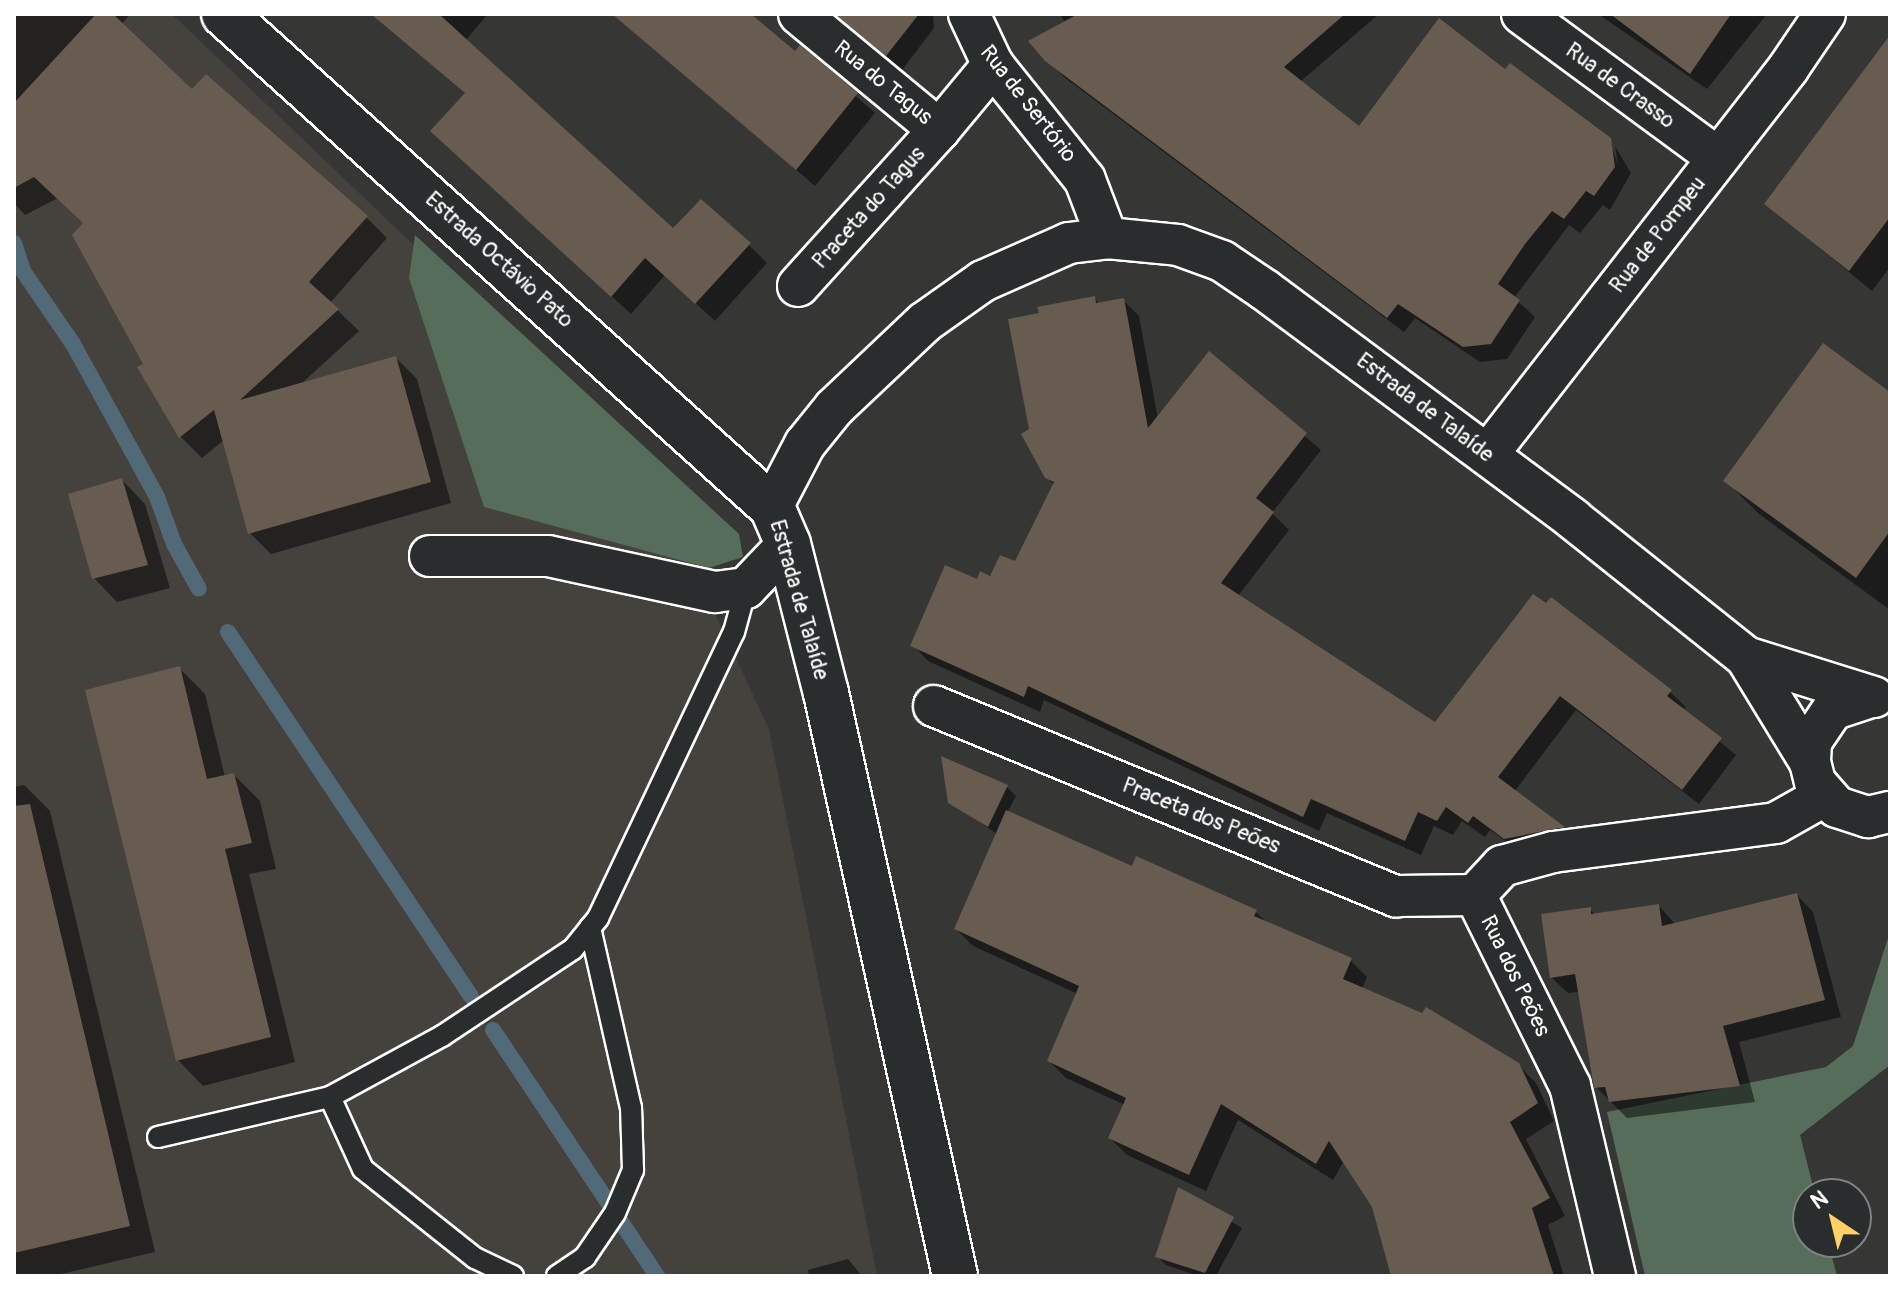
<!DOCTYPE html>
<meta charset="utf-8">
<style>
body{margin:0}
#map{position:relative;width:1904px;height:1290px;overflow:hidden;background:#363635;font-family:Pangolin,sans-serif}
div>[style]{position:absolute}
.built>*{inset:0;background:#45413d}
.green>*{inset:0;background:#566d59}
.shadow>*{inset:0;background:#0007}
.stream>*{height:16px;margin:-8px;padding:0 8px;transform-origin:8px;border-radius:8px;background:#526977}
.building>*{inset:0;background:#685b4f}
.roads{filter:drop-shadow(2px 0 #fff) drop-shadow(-2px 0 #fff) drop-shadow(0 2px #fff) drop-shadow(0 -2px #fff)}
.service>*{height:20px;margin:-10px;padding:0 10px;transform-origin:10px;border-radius:10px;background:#2a2d2e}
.minor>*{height:40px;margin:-20px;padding:0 20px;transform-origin:20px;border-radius:20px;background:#2a2d2e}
.tertiary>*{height:44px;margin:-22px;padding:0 22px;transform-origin:22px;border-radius:22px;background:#2a2d2e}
span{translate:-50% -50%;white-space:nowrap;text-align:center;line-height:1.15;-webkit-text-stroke:6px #2a2d2e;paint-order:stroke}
.street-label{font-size:22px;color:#fff}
.frame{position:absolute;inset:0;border:16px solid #fff;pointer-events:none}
.north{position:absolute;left:1792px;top:1178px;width:80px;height:80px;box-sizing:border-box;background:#2a2d2e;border:2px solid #7f8182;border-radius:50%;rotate:325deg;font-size:22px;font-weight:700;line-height:32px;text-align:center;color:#fff}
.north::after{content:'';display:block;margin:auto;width:28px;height:36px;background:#ffd166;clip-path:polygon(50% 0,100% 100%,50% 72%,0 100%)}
</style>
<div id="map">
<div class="built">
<div style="clip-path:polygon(14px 14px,172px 14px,648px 469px,769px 729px,877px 1276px,14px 1276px)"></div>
</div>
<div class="green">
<div style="clip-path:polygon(415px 235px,739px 534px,743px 557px,709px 568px,484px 507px,409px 278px)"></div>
<div style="clip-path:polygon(1890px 932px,1890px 1065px,1800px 1135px,1815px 1194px,1808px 1194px,1808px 1242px,1828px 1242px,1837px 1276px,1645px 1276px,1607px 1112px,1826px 1067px,1853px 1046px)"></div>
</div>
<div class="shadow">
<div style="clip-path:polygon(14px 14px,130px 14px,121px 25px,192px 91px,366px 217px,387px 238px,330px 303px,359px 331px,300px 385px,396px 358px,417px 379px,451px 503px,271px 554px,250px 533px,224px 440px,202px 458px,181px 437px,140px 368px,145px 364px,85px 224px,58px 198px,25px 215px,14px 203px)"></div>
<div style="clip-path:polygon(372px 14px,488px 14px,465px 41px,674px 231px,749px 245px,767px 263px,715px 321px,665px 275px,631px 314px,451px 149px,466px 94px)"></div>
<div style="clip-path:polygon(615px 14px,748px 14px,795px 54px,801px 48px,875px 113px,815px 186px)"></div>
<div style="clip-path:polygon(837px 14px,933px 14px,934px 28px,902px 70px)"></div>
<div style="clip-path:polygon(1060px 14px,1379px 14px,1300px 82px,1360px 128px,1506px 72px,1610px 140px,1618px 166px,1615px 146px,1631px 173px,1610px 210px,1603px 205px,1580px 233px,1569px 225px,1514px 298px,1535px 317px,1507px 359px,1480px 362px,1415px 318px,1404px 332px,1064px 77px,1047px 60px,1065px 23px)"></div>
<div style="clip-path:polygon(1598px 14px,1767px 14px,1707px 89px)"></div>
<div style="clip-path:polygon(1890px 38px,1890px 267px,1872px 291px,1766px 204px)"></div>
<div style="clip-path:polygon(1095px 299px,1100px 304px,1123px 300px,1139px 316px,1158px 419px,1210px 354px,1321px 450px,1272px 513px,1289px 530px,1238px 596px,1435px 725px,1534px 596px,1670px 692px,1686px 707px,1683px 711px,1736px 755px,1699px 804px,1576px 710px,1514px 792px,1578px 843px,1522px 853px,1490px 830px,1485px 837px,1462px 821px,1453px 835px,1434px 826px,1421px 855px,1327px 813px,1319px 831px,1044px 700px,1040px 712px,928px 661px,913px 645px,978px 581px,1016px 563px,1055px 485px,1046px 477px,1031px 430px,1041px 315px)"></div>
<div style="clip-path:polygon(1890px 394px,1890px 610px,1759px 514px,1726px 481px)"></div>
<div style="clip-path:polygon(122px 480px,145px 504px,170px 588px,117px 602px,94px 578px)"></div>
<div style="clip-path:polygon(180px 669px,205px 694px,225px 777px,234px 775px,260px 801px,276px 869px,249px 874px,295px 1062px,203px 1086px,178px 1060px)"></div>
<div style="clip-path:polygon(24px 785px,50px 811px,155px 1252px,53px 1276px,14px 1276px,14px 787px)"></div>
<div style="clip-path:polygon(1007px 787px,1016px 796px,1007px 813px,1133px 869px,1256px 912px,1269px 925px,1350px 960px,1367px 977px,1362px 989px,1518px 1065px,1536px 1083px,1554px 1121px,1526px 1139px,1565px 1216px,1548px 1225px,1564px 1276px,1393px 1276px,1374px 1206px,1344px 1161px,1333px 1180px,1238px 1120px,1206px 1191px,1127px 1155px,1110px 1138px,1125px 1105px,1066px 1078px,1049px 1061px,1078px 994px,973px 946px,956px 929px,997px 834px,950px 802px)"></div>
<div style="clip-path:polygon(1797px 895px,1813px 912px,1841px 1017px,1739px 1042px,1755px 1102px,1627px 1118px,1596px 1087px,1580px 992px,1568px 993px,1551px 977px,1590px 909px,1596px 915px,1659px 906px,1676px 925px)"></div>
<div style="clip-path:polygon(1179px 1190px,1242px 1228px,1216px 1276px,1198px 1276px,1166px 1265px,1157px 1256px)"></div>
<div style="clip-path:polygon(848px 1259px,862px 1276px,809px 1276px,808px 1270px)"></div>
</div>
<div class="stream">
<div style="left:14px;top:243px;width:29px;rotate:72deg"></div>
<div style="left:23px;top:271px;width:88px;rotate:55.6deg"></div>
<div style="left:73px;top:344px;width:175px;rotate:61.2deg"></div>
<div style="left:157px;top:497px;width:50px;rotate:70.1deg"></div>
<div style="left:174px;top:544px;width:51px;rotate:60.9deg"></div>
<div style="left:228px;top:632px;width:438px;rotate:56.3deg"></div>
<div style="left:493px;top:1030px;width:296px;rotate:56.3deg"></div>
</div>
<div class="building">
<div style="clip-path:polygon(96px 14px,113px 14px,192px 89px,206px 74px,368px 216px,309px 282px,339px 309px,240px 400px,396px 356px,431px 482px,248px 534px,214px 410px,179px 438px,137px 367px,143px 364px,72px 235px,83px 223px,34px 177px,14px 188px,14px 103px)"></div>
<div style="clip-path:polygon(371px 14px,439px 14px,673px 228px,701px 199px,751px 243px,695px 304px,645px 258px,611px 297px,430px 131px,465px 93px)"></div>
<div style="clip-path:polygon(612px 14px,751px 14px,795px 51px,800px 45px,858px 93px,796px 170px)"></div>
<div style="clip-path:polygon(835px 14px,919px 14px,886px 56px)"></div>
<div style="clip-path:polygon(1078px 14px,1345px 14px,1284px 67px,1359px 126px,1439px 18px,1505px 69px,1510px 63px,1611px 138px,1615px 167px,1594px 196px,1586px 191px,1564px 219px,1552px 211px,1525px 244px,1498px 284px,1520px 300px,1491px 344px,1463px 347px,1398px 304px,1387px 318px,1045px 61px,1028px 41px)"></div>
<div style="clip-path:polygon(1610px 14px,1731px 14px,1690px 74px)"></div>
<div style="clip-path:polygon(1890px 35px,1890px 217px,1849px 271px,1764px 204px)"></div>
<div style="clip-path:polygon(1095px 296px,1096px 303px,1124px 298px,1148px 428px,1209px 351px,1307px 433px,1256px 498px,1274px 512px,1221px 583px,1435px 722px,1533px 594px,1546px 603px,1551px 597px,1672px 690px,1667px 696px,1722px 738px,1682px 790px,1560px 696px,1498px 777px,1565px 827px,1504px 839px,1473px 816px,1468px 823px,1446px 807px,1437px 821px,1418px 812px,1405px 841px,1311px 799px,1303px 817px,1028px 686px,1024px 697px,910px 646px,945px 565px,977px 579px,980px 571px,990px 576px,1000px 555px,1015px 561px,1054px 482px,1045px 478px,1021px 434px,1029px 429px,1008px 319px,1039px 313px,1037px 307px)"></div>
<div style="clip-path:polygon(1823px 343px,1890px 392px,1890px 531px,1856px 578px,1723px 481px)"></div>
<div style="clip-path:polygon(122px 478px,148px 565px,92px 579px,68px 494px)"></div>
<div style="clip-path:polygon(180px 666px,207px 779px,234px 773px,252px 843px,225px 849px,271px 1037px,176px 1061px,85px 690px)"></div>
<div style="clip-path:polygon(941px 756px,1008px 785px,988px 827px,948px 803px)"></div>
<div style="clip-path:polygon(30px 804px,130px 1226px,14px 1253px,14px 806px)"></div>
<div style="clip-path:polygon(1006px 810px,1132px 866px,1136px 856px,1257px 910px,1254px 916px,1352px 958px,1343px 979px,1422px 1013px,1426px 1007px,1519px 1063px,1538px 1103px,1510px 1122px,1550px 1198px,1532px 1208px,1554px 1276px,1391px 1276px,1372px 1207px,1329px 1141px,1316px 1164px,1221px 1104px,1189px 1175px,1108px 1138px,1126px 1098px,1047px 1061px,1079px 986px,954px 929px)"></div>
<div style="clip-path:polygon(1797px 893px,1825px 1000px,1723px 1026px,1740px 1086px,1609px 1102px,1605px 1087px,1594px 1088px,1575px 974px,1550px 978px,1541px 914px,1591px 907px,1591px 914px,1659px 904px,1662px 926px)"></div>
<div style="clip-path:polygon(1178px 1187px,1234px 1217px,1205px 1273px,1155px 1257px)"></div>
</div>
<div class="roads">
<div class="service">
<div style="left:330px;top:1097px;width:79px;rotate:65.4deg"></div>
<div style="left:363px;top:1169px;width:143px;rotate:38.5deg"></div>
<div style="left:475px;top:1258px;width:42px;rotate:25.3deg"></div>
<div style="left:158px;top:1137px;width:177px;rotate:-13.1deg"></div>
<div style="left:330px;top:1097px;width:128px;rotate:-28.6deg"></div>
<div style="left:442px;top:1036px;width:157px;rotate:-33.6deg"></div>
<div style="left:573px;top:949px;width:40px;rotate:-51deg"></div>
<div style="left:598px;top:918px;width:317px;rotate:-64.6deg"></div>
<div style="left:734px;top:632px;width:46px;rotate:-74.7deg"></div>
<div style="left:557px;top:1276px;width:34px;rotate:-34deg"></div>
<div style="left:585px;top:1257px;width:53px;rotate:-55.7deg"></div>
<div style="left:615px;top:1213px;width:47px;rotate:-67.3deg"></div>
<div style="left:633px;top:1170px;width:62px;rotate:-91.8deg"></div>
<div style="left:631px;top:1108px;width:185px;rotate:-102.8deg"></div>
</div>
<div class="minor">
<div style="left:799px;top:14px;width:182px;rotate:39.6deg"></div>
<div style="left:939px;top:130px;width:85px;rotate:-50.3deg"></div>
<div style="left:969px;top:14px;width:56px;rotate:64.8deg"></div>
<div style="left:993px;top:65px;width:147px;rotate:51.3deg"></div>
<div style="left:1085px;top:180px;width:62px;rotate:69.2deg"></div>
<div style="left:1522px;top:14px;width:243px;rotate:36.3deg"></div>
<div style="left:798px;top:286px;width:210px;rotate:-47.9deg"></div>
<div style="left:1488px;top:454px;width:490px;rotate:-52.1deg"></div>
<div style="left:1789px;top:67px;width:64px;rotate:-55.8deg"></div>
<div style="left:772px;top:507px;width:71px;rotate:-62.4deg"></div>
<div style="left:805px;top:444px;width:46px;rotate:-51.1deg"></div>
<div style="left:834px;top:408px;width:125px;rotate:-43.4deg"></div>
<div style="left:925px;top:322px;width:71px;rotate:-35.3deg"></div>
<div style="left:983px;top:281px;width:94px;rotate:-23.8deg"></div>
<div style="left:1069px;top:243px;width:38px;rotate:-7deg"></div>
<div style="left:1107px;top:238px;width:71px;rotate:5.6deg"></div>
<div style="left:1178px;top:245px;width:47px;rotate:20deg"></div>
<div style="left:1222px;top:261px;width:52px;rotate:34deg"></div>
<div style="left:1265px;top:290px;width:384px;rotate:36.6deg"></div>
<div style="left:1573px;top:519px;width:221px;rotate:38.6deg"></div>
<div style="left:1746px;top:657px;width:123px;rotate:58.6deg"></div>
<div style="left:430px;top:556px;width:118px"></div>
<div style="left:548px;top:556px;width:171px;rotate:12.2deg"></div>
<div style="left:715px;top:592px;width:31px;rotate:-7deg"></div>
<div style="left:746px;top:588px;width:61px;rotate:-46.3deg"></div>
<div style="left:1746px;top:657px;width:134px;rotate:17.4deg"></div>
<div style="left:1871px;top:697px;width:40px;rotate:162deg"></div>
<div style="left:1833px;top:709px;width:40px;rotate:124deg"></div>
<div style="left:1811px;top:742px;width:20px;rotate:93deg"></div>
<div style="left:1810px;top:762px;width:21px;rotate:76deg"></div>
<div style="left:1815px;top:782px;width:33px;rotate:49deg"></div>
<div style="left:1837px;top:807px;width:33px;rotate:18deg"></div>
<div style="left:1868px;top:817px;width:23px;rotate:-13deg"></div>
<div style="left:934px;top:706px;width:500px;rotate:22.4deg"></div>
<div style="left:1396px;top:896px;width:79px;rotate:-0.7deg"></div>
<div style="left:1615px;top:1276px;width:195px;rotate:-103.3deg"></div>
<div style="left:1570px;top:1086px;width:213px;rotate:-116.4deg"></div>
<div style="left:1475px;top:895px;width:40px;rotate:-47deg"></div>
<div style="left:1502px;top:866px;width:53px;rotate:-15.4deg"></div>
<div style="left:1553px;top:852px;width:225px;rotate:-7.4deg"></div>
<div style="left:1776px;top:823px;width:55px;rotate:-29.4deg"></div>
</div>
<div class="tertiary">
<div style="left:224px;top:14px;width:737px;rotate:41.98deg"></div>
<div style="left:772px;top:507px;width:40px;rotate:66.6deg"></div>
<div style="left:788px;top:544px;width:154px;rotate:75.7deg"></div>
<div style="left:826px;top:693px;width:597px;rotate:77.52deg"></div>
</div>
</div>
<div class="street-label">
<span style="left:883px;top:83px;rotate:39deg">Rua do Tagus</span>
<span style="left:1620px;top:86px;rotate:36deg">Rua de Crasso</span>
<span style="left:1028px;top:104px;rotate:52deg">Rua de Sertório</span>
<span style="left:869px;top:208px;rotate:-48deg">Praceta do Tagus</span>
<span style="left:1658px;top:235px;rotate:-52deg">Rua de Pompeu</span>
<span style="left:499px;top:260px;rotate:42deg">Estrada Octávio Pato</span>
<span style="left:1425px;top:408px;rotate:37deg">Estrada de Talaíde</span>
<span style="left:799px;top:600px;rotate:74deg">Estrada de Talaíde</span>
<span style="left:1201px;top:816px;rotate:22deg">Praceta dos Peões</span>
<span style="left:1515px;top:976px;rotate:64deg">Rua dos Peões</span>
</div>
<div class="frame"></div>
<div class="north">N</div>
</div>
